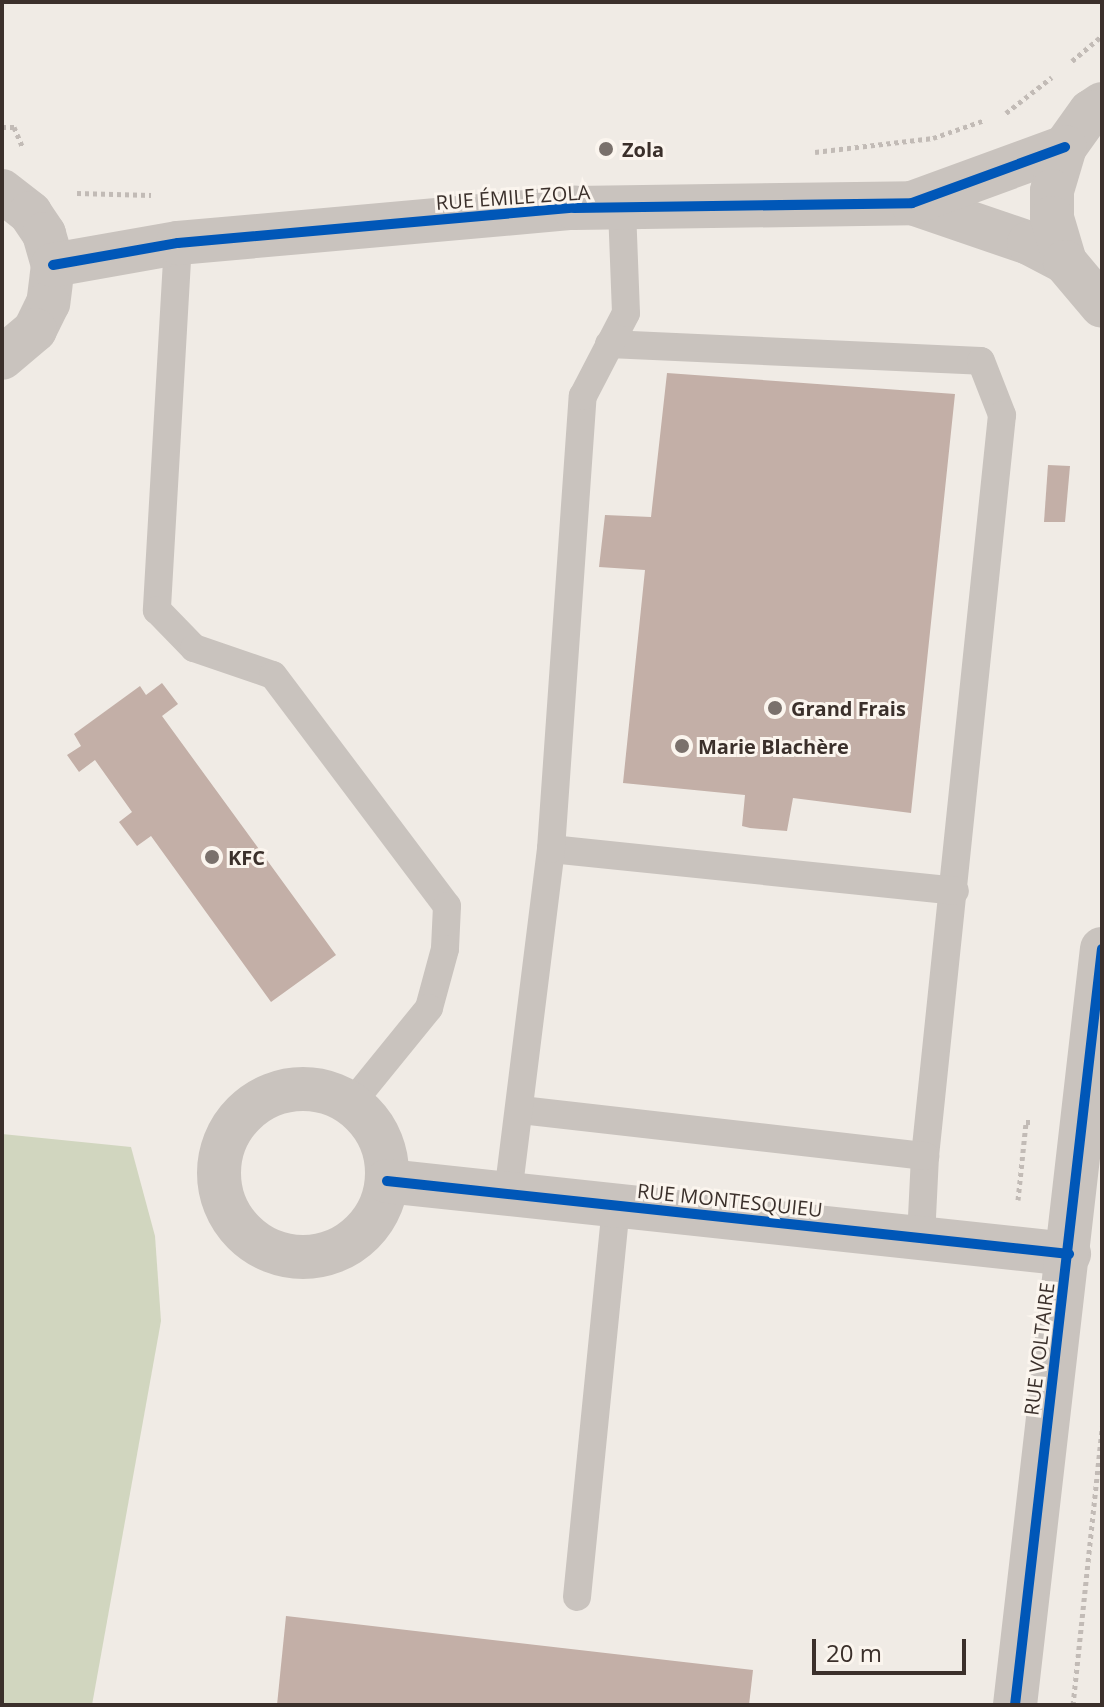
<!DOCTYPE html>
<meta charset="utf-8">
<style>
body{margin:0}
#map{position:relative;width:1104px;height:1707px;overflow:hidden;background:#f0ebe5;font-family:"Open Sans",sans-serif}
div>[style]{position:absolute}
.green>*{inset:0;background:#d1d6bf}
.building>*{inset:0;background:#c3afa7}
.path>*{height:5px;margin-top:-2.5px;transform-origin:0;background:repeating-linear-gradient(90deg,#c2bbb6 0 4px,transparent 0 8px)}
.service>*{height:28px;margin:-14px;padding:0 14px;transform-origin:14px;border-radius:14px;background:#c9c3be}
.minor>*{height:44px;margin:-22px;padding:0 22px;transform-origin:22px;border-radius:22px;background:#c9c3be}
.minor>.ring{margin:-22px;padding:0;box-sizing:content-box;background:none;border:44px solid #c9c3be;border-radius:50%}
.tertiary>*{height:44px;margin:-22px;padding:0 22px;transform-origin:22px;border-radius:22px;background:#c9c3be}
.cycleway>*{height:10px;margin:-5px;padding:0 5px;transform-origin:5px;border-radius:5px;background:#0057b8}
.dots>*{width:22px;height:22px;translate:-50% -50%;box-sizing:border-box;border:4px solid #fbf5ee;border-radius:50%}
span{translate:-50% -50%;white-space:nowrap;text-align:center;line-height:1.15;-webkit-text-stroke:6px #fbf5ee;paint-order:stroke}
.poi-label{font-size:20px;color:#3b302b;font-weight:700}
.left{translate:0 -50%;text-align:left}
.street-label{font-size:20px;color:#3b302b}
.frame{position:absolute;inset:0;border:4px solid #3b302b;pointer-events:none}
.scale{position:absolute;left:812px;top:1639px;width:154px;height:36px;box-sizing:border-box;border:4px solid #3b302b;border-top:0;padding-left:10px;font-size:24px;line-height:28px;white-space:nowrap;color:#3b302b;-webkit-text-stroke:6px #fbf5ee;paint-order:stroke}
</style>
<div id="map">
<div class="green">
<div style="clip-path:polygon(2px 1134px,131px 1147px,155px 1236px,161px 1321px,92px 1705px,2px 1705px)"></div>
</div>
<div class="building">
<div style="clip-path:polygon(667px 373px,955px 394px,911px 813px,793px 798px,787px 831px,750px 828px,742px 826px,745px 795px,623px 783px,645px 570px,599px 567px,605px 515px,651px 517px)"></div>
<div style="clip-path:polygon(1048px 465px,1070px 466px,1065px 522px,1044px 522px)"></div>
<div style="clip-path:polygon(162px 683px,178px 704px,162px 716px,336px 955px,271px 1002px,151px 836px,137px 846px,119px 822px,132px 812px,95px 760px,79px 772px,67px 755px,81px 746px,74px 734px,140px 686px,146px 695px)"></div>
<div style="clip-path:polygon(286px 1616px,753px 1670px,749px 1705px,277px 1705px)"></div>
</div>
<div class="path">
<div style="left:1072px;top:61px;width:39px;rotate:-40deg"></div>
<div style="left:1006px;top:113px;width:58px;rotate:-38deg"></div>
<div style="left:2px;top:127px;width:12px"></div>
<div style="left:14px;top:127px;width:21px;rotate:67deg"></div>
<div style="left:815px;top:152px;width:119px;rotate:-6.8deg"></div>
<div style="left:933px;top:138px;width:55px;rotate:-19.1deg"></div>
<div style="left:77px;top:193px;width:74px;rotate:1.5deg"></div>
<div style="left:1018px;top:1200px;width:78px;rotate:-84.1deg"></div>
<div style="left:1026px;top:1122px;width:6px"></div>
<div style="left:1073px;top:1705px;width:280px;rotate:-84deg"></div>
</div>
<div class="service">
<div style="left:178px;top:243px;width:368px;rotate:93.3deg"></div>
<div style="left:157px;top:610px;width:53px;rotate:45.8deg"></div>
<div style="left:194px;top:648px;width:83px;rotate:18.9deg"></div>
<div style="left:273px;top:675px;width:289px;rotate:53deg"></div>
<div style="left:447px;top:906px;width:43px;rotate:92.7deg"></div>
<div style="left:445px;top:949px;width:61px;rotate:105.2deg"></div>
<div style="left:429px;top:1008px;width:124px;rotate:129.1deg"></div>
<div style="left:609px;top:344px;width:372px;rotate:2.6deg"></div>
<div style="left:981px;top:361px;width:58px;rotate:68.7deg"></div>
<div style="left:1002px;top:415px;width:745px;rotate:95.93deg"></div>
<div style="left:925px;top:1156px;width:83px;rotate:92.8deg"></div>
<div style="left:551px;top:849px;width:406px;rotate:5.9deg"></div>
<div style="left:521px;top:1110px;width:407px;rotate:6.5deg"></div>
<div style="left:508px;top:1194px;width:348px;rotate:-82.9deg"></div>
<div style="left:551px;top:849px;width:454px;rotate:-86deg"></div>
<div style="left:583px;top:396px;width:93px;rotate:-62.6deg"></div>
<div style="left:626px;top:313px;width:104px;rotate:-92.2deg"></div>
<div style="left:577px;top:1597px;width:393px;rotate:-84.3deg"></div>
</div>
<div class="minor">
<div style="left:2px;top:191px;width:36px;rotate:38deg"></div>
<div style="left:30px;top:213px;width:25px;rotate:56deg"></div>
<div style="left:44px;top:234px;width:32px;rotate:74deg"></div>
<div style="left:53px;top:265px;width:38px;rotate:97deg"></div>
<div style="left:48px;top:303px;width:30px;rotate:116deg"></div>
<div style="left:35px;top:330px;width:43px;rotate:139.7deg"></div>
<div style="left:912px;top:203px;width:124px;rotate:18.9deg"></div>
<div style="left:1029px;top:243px;width:41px;rotate:27.8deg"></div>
<div style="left:53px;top:265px;width:127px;rotate:-10deg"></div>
<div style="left:178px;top:243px;width:398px;rotate:-5.1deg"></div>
<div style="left:574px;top:208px;width:338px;rotate:-0.8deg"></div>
<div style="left:912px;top:203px;width:163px;rotate:-20.1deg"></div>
<div class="ring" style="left:219px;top:1089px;width:124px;height:124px"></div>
<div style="left:387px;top:1181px;width:686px;rotate:6.11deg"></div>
</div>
<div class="tertiary">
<div style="left:1102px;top:104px;width:14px;rotate:146deg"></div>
<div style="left:1090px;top:112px;width:43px;rotate:125.5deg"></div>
<div style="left:1065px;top:147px;width:46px;rotate:106.5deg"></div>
<div style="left:1052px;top:191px;width:27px;rotate:90deg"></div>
<div style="left:1052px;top:218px;width:46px;rotate:73.5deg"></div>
<div style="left:1065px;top:262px;width:57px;rotate:49.9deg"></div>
<div style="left:1015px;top:1705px;width:761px;rotate:-83.44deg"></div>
</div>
<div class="cycleway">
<div style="left:53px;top:265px;width:127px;rotate:-10deg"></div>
<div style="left:178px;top:243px;width:398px;rotate:-5.1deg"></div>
<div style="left:574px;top:208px;width:338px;rotate:-0.8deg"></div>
<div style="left:912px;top:203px;width:163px;rotate:-20.1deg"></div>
<div style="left:387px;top:1181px;width:686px;rotate:6.11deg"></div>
<div style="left:1015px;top:1705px;width:761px;rotate:-83.44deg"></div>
</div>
<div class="dots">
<div style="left:606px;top:149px;background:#7a716c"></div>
<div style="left:775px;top:708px;background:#7a716c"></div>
<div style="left:682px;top:746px;background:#7a716c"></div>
<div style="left:212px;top:857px;background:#7a716c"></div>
</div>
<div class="poi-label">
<span class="left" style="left:622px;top:149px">Zola</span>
<span class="left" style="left:791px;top:708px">Grand Frais</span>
<span class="left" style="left:698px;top:746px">Marie Blachère</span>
<span class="left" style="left:228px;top:857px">KFC</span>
</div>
<div class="street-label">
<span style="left:513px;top:197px;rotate:-4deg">RUE ÉMILE ZOLA</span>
<span style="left:730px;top:1200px;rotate:6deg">RUE MONTESQUIEU</span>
<span style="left:1039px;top:1349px;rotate:-83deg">RUE VOLTAIRE</span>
</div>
<div class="frame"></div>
<div class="scale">20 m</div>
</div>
